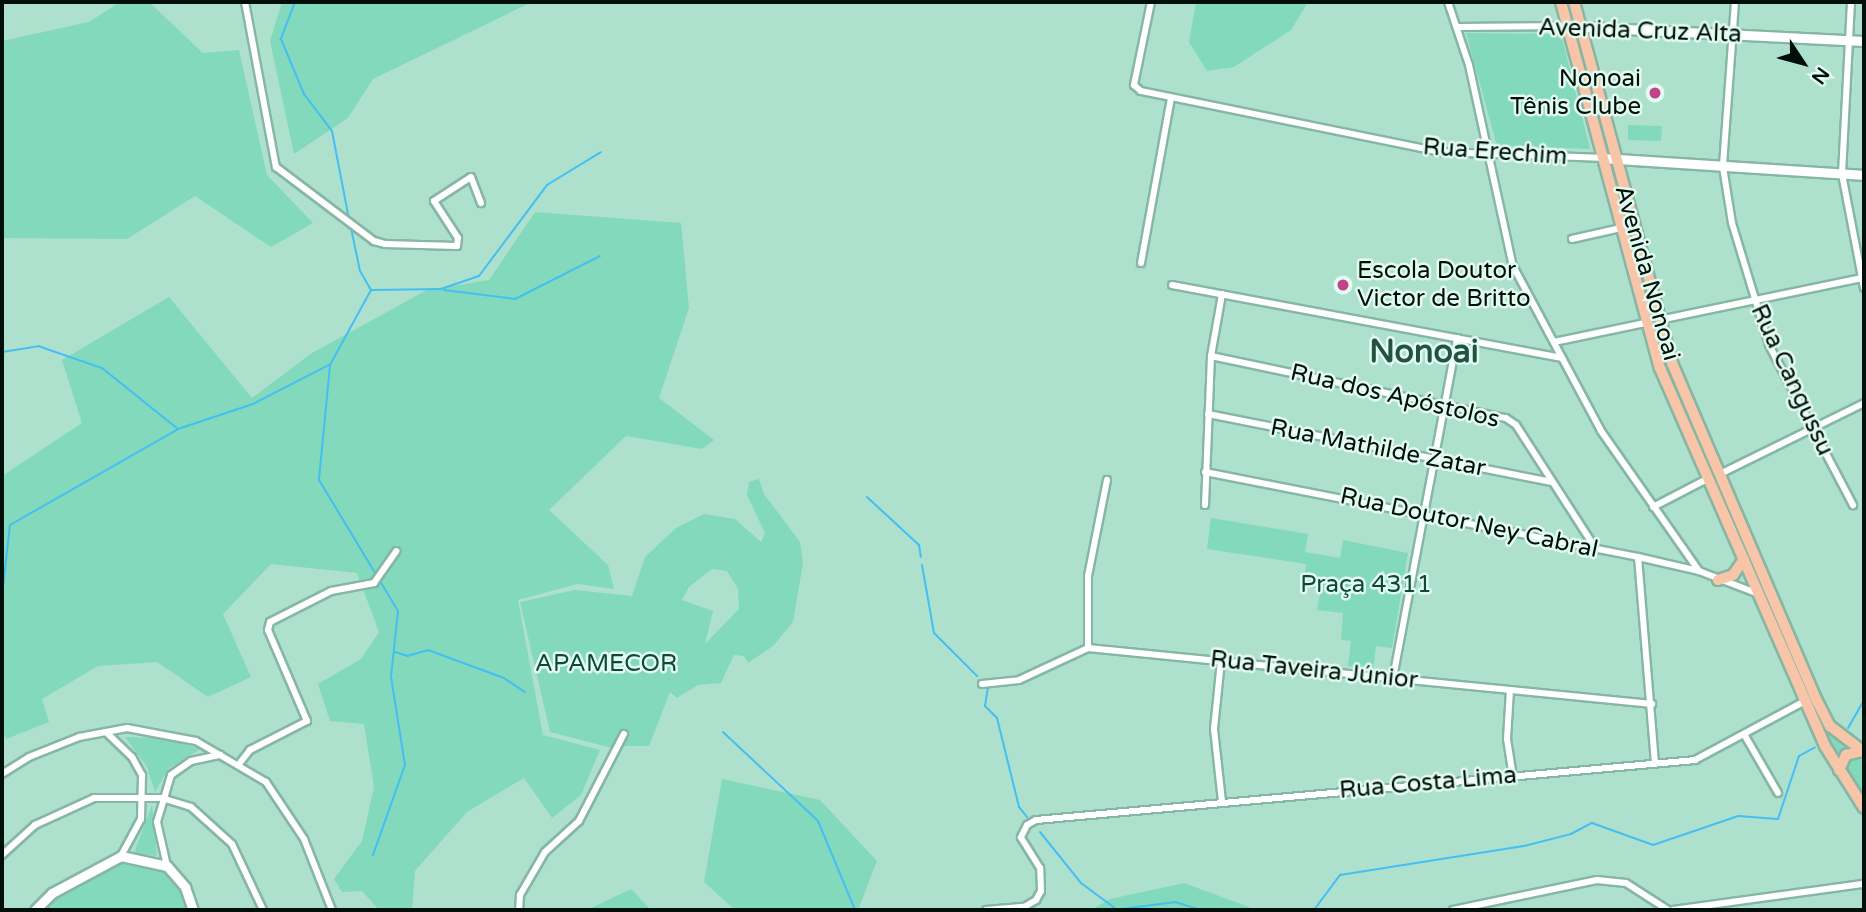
<!DOCTYPE html>
<meta charset="utf-8">
<style>
body{margin:0}
#map{position:relative;width:1866px;height:912px;overflow:hidden;background:#aee0ce;font-family:"Varela Round",sans-serif}
div>[style]{position:absolute}
.green>*{inset:0;background:#83d9bc}
.stream>*{height:2px;margin:-1px;padding:0 1px;transform-origin:1px;border-radius:1px;background:#43bff3}
.roads{filter:drop-shadow(2px 0 #86b6a4) drop-shadow(-2px 0 #86b6a4) drop-shadow(0 2px #86b6a4) drop-shadow(0 -2px #86b6a4)}
.street>*{height:6px;margin:-3px;padding:0 3px;transform-origin:3px;border-radius:3px;background:#fff}
.secondary>*{height:9px;margin:-4.5px;padding:0 4.5px;transform-origin:4.5px;border-radius:4.5px;background:#fff}
.primary>*{height:10px;margin:-5px;padding:0 5px;transform-origin:5px;border-radius:5px;background:#f8c5a8}
.dots>*{width:19px;height:19px;translate:-50% -50%;box-sizing:border-box;border:4px solid #e2fbf1;border-radius:50%}
span{translate:-50% -50%;white-space:nowrap;text-align:center;line-height:1.15;-webkit-text-stroke:5px #e2fbf1;paint-order:stroke}
.street-label{font-size:24px;color:#000f09}
.poi-label{font-size:24px;color:#000f09}
.right{translate:-100% -50%;text-align:right}
.left{translate:0 -50%;text-align:left}
.park-label{font-size:24px;color:#0f4838}
.district-label{font-size:32px;color:#235243;font-weight:700}
.frame{position:absolute;inset:0;border:4px solid #000f09;pointer-events:none}
.north{position:absolute;left:1768px;top:28px;width:70px;height:70px;-webkit-text-stroke:5px #e2fbf1;paint-order:stroke;rotate:126deg;font-size:19px;font-weight:700;line-height:28px;text-align:center;color:#000f09}
.north::after{content:'';display:block;margin:auto;width:24px;height:32px;background:#000f09;clip-path:polygon(50% 0,100% 100%,50% 72%,0 100%)}
</style>
<div id="map">
<div class="green">
<div style="clip-path:polygon(120px 2px,149px 2px,203px 53px,239px 50px,267px 175px,313px 223px,271px 247px,195px 196px,127px 239px,2px 238px,2px 41px,89px 22px)"></div>
<div style="clip-path:polygon(282px 2px,532px 2px,373px 79px,348px 118px,294px 154px,270px 41px)"></div>
<div style="clip-path:polygon(1196px 2px,1308px 2px,1291px 30px,1234px 67px,1207px 71px,1189px 42px)"></div>
<div style="clip-path:polygon(1466px 33px,1561px 34px,1590px 149px,1497px 146px)"></div>
<div style="clip-path:polygon(1628px 125px,1662px 126px,1661px 141px,1628px 140px)"></div>
<div style="clip-path:polygon(535px 212px,681px 223px,689px 308px,659px 398px,714px 440px,702px 449px,626px 436px,549px 510px,608px 565px,614px 589px,577px 584px,518px 600px,543px 735px,600px 750px,581px 795px,552px 818px,524px 778px,467px 812px,415px 871px,412px 910px,379px 910px,362px 891px,342px 892px,334px 879px,362px 841px,374px 787px,364px 724px,330px 721px,318px 684px,361px 659px,379px 632px,357px 573px,271px 564px,223px 614px,251px 677px,208px 697px,157px 662px,98px 666px,42px 699px,49px 722px,6px 739px,2px 731px,2px 476px,82px 423px,62px 360px,169px 297px,252px 398px,312px 353px,427px 290px,489px 280px)"></div>
<div style="clip-path:polygon(evenodd,759px 479px,764px 494px,800px 542px,803px 563px,793px 622px,773px 646px,748px 663px,744px 656px,734px 655px,721px 683px,698px 685px,677px 698px,670px 692px,649px 746px,624px 746px,627px 735px,621px 733px,616px 749px,550px 732px,520px 602px,575px 590px,632px 596px,645px 557px,676px 528px,704px 514px,735px 519px,761px 542px,765px 533px,747px 495px,749px 482px,759px 479px,712px 569px,727px 571px,738px 589px,739px 609px,705px 644px,713px 611px,682px 600px,689px 587px,712px 569px)"></div>
<div style="clip-path:polygon(1211px 518px,1308px 534px,1305px 552px,1340px 558px,1343px 540px,1408px 553px,1392px 648px,1376px 646px,1373px 669px,1348px 666px,1351px 641px,1341px 640px,1343px 613px,1317px 610px,1321px 588px,1303px 587px,1306px 564px,1207px 549px)"></div>
<div style="clip-path:polygon(1823px 727px,1864px 762px,1864px 794px,1848px 771px)"></div>
<div style="clip-path:polygon(125px 737px,161px 738px,201px 749px,169px 768px,155px 792px,147px 767px)"></div>
<div style="clip-path:polygon(722px 779px,820px 800px,877px 861px,858px 910px,735px 910px,704px 882px)"></div>
<div style="clip-path:polygon(152px 805px,157px 856px,134px 853px)"></div>
<div style="clip-path:polygon(121px 861px,160px 869px,180px 891px,188px 910px,42px 910px,54px 897px)"></div>
<div style="clip-path:polygon(1184px 883px,1257px 910px,1091px 910px,1110px 899px)"></div>
<div style="clip-path:polygon(631px 889px,651px 910px,587px 910px)"></div>
</div>
<div class="stream">
<div style="left:295px;top:2px;width:40px;rotate:111deg"></div>
<div style="left:281px;top:39px;width:60px;rotate:67.3deg"></div>
<div style="left:304px;top:94px;width:46px;rotate:52.9deg"></div>
<div style="left:332px;top:131px;width:90px;rotate:79.1deg"></div>
<div style="left:351px;top:228px;width:44px;rotate:78.2deg"></div>
<div style="left:360px;top:271px;width:22px;rotate:60deg"></div>
<div style="left:371px;top:290px;width:85px;rotate:118.7deg"></div>
<div style="left:330px;top:365px;width:116px;rotate:95.5deg"></div>
<div style="left:319px;top:480px;width:153px;rotate:58.9deg"></div>
<div style="left:398px;top:611px;width:66px;rotate:96.1deg"></div>
<div style="left:391px;top:677px;width:89px;rotate:81deg"></div>
<div style="left:405px;top:765px;width:96px;rotate:109.6deg"></div>
<div style="left:372px;top:290px;width:69px;rotate:-0.8deg"></div>
<div style="left:441px;top:289px;width:40px;rotate:-18.9deg"></div>
<div style="left:479px;top:276px;width:114px;rotate:-53.2deg"></div>
<div style="left:547px;top:185px;width:63px;rotate:-31.4deg"></div>
<div style="left:444px;top:290px;width:72px;rotate:7.2deg"></div>
<div style="left:515px;top:299px;width:95px;rotate:-26.8deg"></div>
<div style="left:2px;top:352px;width:36px;rotate:-9deg"></div>
<div style="left:38px;top:346px;width:68px;rotate:19deg"></div>
<div style="left:102px;top:368px;width:97px;rotate:38.8deg"></div>
<div style="left:867px;top:497px;width:71px;rotate:42.7deg"></div>
<div style="left:919px;top:545px;width:12px;rotate:81deg"></div>
<div style="left:1864px;top:528px;width:34px;rotate:90deg"></div>
<div style="left:922px;top:565px;width:69px;rotate:80deg"></div>
<div style="left:934px;top:633px;width:61px;rotate:45deg"></div>
<div style="left:2px;top:596px;width:71px;rotate:-83.6deg"></div>
<div style="left:10px;top:525px;width:193px;rotate:-29.7deg"></div>
<div style="left:178px;top:429px;width:79px;rotate:-18.4deg"></div>
<div style="left:253px;top:404px;width:85px;rotate:-27.2deg"></div>
<div style="left:1864px;top:633px;width:7px;rotate:90deg"></div>
<div style="left:395px;top:652px;width:13px;rotate:18deg"></div>
<div style="left:407px;top:656px;width:22px;rotate:-16deg"></div>
<div style="left:428px;top:650px;width:81px;rotate:20.2deg"></div>
<div style="left:504px;top:678px;width:25px;rotate:34deg"></div>
<div style="left:988px;top:687px;width:19px;rotate:99deg"></div>
<div style="left:985px;top:706px;width:17px;rotate:45deg"></div>
<div style="left:997px;top:718px;width:92px;rotate:76.1deg"></div>
<div style="left:1019px;top:807px;width:13px;rotate:51deg"></div>
<div style="left:1848px;top:728px;width:32px;rotate:-60deg"></div>
<div style="left:723px;top:732px;width:130px;rotate:43.1deg"></div>
<div style="left:818px;top:821px;width:96px;rotate:67.4deg"></div>
<div style="left:1040px;top:832px;width:65px;rotate:51.2deg"></div>
<div style="left:1081px;top:883px;width:44px;rotate:36.6deg"></div>
<div style="left:1114px;top:910px;width:62px;rotate:-7.5deg"></div>
<div style="left:1175px;top:902px;width:27px;rotate:17deg"></div>
<div style="left:1314px;top:910px;width:44px;rotate:-53.4deg"></div>
<div style="left:1340px;top:875px;width:186px;rotate:-9deg"></div>
<div style="left:1524px;top:846px;width:49px;rotate:-14.3deg"></div>
<div style="left:1571px;top:834px;width:24px;rotate:-28deg"></div>
<div style="left:1592px;top:823px;width:65px;rotate:19.8deg"></div>
<div style="left:1653px;top:845px;width:90px;rotate:-18.8deg"></div>
<div style="left:1738px;top:816px;width:40px;rotate:4.3deg"></div>
<div style="left:1778px;top:819px;width:66px;rotate:-71.6deg"></div>
<div style="left:1799px;top:756px;width:18px;rotate:-29deg"></div>
</div>
<div class="roads">
<div class="street">
<div style="left:245px;top:2px;width:168px;rotate:79.4deg"></div>
<div style="left:276px;top:167px;width:123px;rotate:37.1deg"></div>
<div style="left:374px;top:241px;width:11px;rotate:15deg"></div>
<div style="left:385px;top:244px;width:72px;rotate:1.6deg"></div>
<div style="left:457px;top:246px;width:8px;rotate:-83deg"></div>
<div style="left:458px;top:238px;width:44px;rotate:-123deg"></div>
<div style="left:434px;top:201px;width:44px;rotate:-33deg"></div>
<div style="left:471px;top:177px;width:28px;rotate:69deg"></div>
<div style="left:1151px;top:2px;width:85px;rotate:101.6deg"></div>
<div style="left:1134px;top:85px;width:9px;rotate:41deg"></div>
<div style="left:1141px;top:91px;width:306px;rotate:11.5deg"></div>
<div style="left:1441px;top:152px;width:162px;rotate:2.1deg"></div>
<div style="left:1448px;top:2px;width:66px;rotate:71.6deg"></div>
<div style="left:1469px;top:65px;width:206px;rotate:77.7deg"></div>
<div style="left:1513px;top:266px;width:187px;rotate:61.9deg"></div>
<div style="left:1601px;top:431px;width:171px;rotate:55deg"></div>
<div style="left:1735px;top:2px;width:165px;rotate:94.2deg"></div>
<div style="left:1723px;top:167px;width:57px;rotate:80.9deg"></div>
<div style="left:1732px;top:223px;width:127px;rotate:73.1deg"></div>
<div style="left:1769px;top:345px;width:181px;rotate:62.3deg"></div>
<div style="left:1851px;top:2px;width:172px;rotate:93deg"></div>
<div style="left:1842px;top:174px;width:116px;rotate:79.1deg"></div>
<div style="left:1458px;top:27px;width:109px;rotate:-0.5deg"></div>
<div style="left:1572px;top:239px;width:50px;rotate:-12.7deg"></div>
<div style="left:1141px;top:263px;width:168px;rotate:-79.7deg"></div>
<div style="left:1172px;top:285px;width:397px;rotate:10.6deg"></div>
<div style="left:1659px;top:320px;width:206px;rotate:-11.7deg"></div>
<div style="left:1554px;top:342px;width:93px;rotate:-11.8deg"></div>
<div style="left:1211px;top:356px;width:301px;rotate:11.9deg"></div>
<div style="left:1506px;top:418px;width:12px;rotate:35deg"></div>
<div style="left:1516px;top:425px;width:148px;rotate:57.2deg"></div>
<div style="left:1208px;top:414px;width:349px;rotate:11.2deg"></div>
<div style="left:1205px;top:472px;width:441px;rotate:11.1deg"></div>
<div style="left:1638px;top:557px;width:63px;rotate:12.9deg"></div>
<div style="left:1699px;top:571px;width:64px;rotate:21deg"></div>
<div style="left:1720px;top:474px;width:161px;rotate:-26.2deg"></div>
<div style="left:1205px;top:505px;width:149px;rotate:-87.7deg"></div>
<div style="left:1211px;top:356px;width:63px;rotate:-79.9deg"></div>
<div style="left:1653px;top:507px;width:63px;rotate:-27.4deg"></div>
<div style="left:1638px;top:557px;width:207px;rotate:85.3deg"></div>
<div style="left:1088px;top:648px;width:72px;rotate:-90deg"></div>
<div style="left:1088px;top:576px;width:98px;rotate:-78.8deg"></div>
<div style="left:1221px;top:661px;width:68px;rotate:95.9deg"></div>
<div style="left:1214px;top:729px;width:73px;rotate:83.7deg"></div>
<div style="left:1393px;top:678px;width:346px;rotate:-79.3deg"></div>
<div style="left:982px;top:684px;width:37px;rotate:-6deg"></div>
<div style="left:1019px;top:680px;width:76px;rotate:-24.9deg"></div>
<div style="left:1088px;top:648px;width:567px;rotate:5.67deg"></div>
<div style="left:1510px;top:690px;width:49px;rotate:93.5deg"></div>
<div style="left:1507px;top:739px;width:37px;rotate:81deg"></div>
<div style="left:107px;top:733px;width:35px;rotate:44deg"></div>
<div style="left:132px;top:757px;width:21px;rotate:61deg"></div>
<div style="left:142px;top:775px;width:44px;rotate:91.3deg"></div>
<div style="left:141px;top:819px;width:42px;rotate:118.4deg"></div>
<div style="left:1744px;top:734px;width:68px;rotate:60deg"></div>
<div style="left:239px;top:764px;width:18px;rotate:-52deg"></div>
<div style="left:250px;top:750px;width:64px;rotate:-27deg"></div>
<div style="left:307px;top:721px;width:99px;rotate:-113.2deg"></div>
<div style="left:268px;top:630px;width:8px;rotate:-76deg"></div>
<div style="left:270px;top:622px;width:68px;rotate:-26.9deg"></div>
<div style="left:331px;top:591px;width:44px;rotate:-10.5deg"></div>
<div style="left:374px;top:583px;width:39px;rotate:-55deg"></div>
<div style="left:2px;top:774px;width:32px;rotate:-32deg"></div>
<div style="left:29px;top:757px;width:54px;rotate:-21.8deg"></div>
<div style="left:79px;top:737px;width:49px;rotate:-10.6deg"></div>
<div style="left:127px;top:728px;width:70px;rotate:10.7deg"></div>
<div style="left:196px;top:741px;width:81px;rotate:30.4deg"></div>
<div style="left:266px;top:782px;width:69px;rotate:56.3deg"></div>
<div style="left:304px;top:839px;width:76px;rotate:68.5deg"></div>
<div style="left:2px;top:855px;width:45px;rotate:-42.3deg"></div>
<div style="left:35px;top:825px;width:65px;rotate:-24.6deg"></div>
<div style="left:94px;top:798px;width:68px"></div>
<div style="left:162px;top:798px;width:30px;rotate:17deg"></div>
<div style="left:191px;top:807px;width:55px;rotate:42.1deg"></div>
<div style="left:232px;top:844px;width:73px;rotate:64.8deg"></div>
<div style="left:167px;top:866px;width:45px;rotate:-102.8deg"></div>
<div style="left:157px;top:822px;width:49px;rotate:-73.4deg"></div>
<div style="left:171px;top:775px;width:24px;rotate:-35deg"></div>
<div style="left:191px;top:761px;width:30px;rotate:-12deg"></div>
<div style="left:519px;top:910px;width:15px;rotate:-86deg"></div>
<div style="left:520px;top:895px;width:50px;rotate:-59.8deg"></div>
<div style="left:545px;top:852px;width:46px;rotate:-42.4deg"></div>
<div style="left:579px;top:821px;width:98px;rotate:-62.7deg"></div>
<div style="left:986px;top:910px;width:38px;rotate:-5deg"></div>
<div style="left:1024px;top:907px;width:14px;rotate:-30deg"></div>
<div style="left:1036px;top:900px;width:10px;rotate:-61deg"></div>
<div style="left:1041px;top:891px;width:23px;rotate:-92deg"></div>
<div style="left:1040px;top:868px;width:36px;rotate:-122deg"></div>
<div style="left:1021px;top:837px;width:13px;rotate:-63deg"></div>
<div style="left:1027px;top:825px;width:10px;rotate:-29deg"></div>
<div style="left:1036px;top:820px;width:662px;rotate:-5.2deg"></div>
<div style="left:1695px;top:760px;width:125px;rotate:-28.2deg"></div>
<div style="left:1453px;top:910px;width:147px;rotate:-11.8deg"></div>
<div style="left:1597px;top:880px;width:29px;rotate:6deg"></div>
<div style="left:1626px;top:883px;width:50px;rotate:32.7deg"></div>
<div style="left:1673px;top:910px;width:193px;rotate:-7.8deg"></div>
</div>
<div class="secondary">
<div style="left:1567px;top:26px;width:297px;rotate:2.9deg"></div>
<div style="left:1603px;top:158px;width:262px;rotate:3.7deg"></div>
<div style="left:35px;top:910px;width:24px;rotate:-45deg"></div>
<div style="left:52px;top:893px;width:78px;rotate:-28.2deg"></div>
<div style="left:121px;top:856px;width:47px;rotate:12.3deg"></div>
<div style="left:167px;top:866px;width:28px;rotate:49deg"></div>
<div style="left:185px;top:887px;width:24px;rotate:71deg"></div>
</div>
<div class="primary">
<div style="left:1561px;top:2px;width:379px;rotate:74.9deg"></div>
<div style="left:1660px;top:368px;width:412px;rotate:66.4deg"></div>
<div style="left:1825px;top:746px;width:73px;rotate:57.8deg"></div>
<div style="left:1574px;top:2px;width:374px;rotate:74.8deg"></div>
<div style="left:1672px;top:363px;width:363px;rotate:66.8deg"></div>
<div style="left:1815px;top:697px;width:33px;rotate:63deg"></div>
<div style="left:1830px;top:726px;width:43px;rotate:37.4deg"></div>
<div style="left:1718px;top:580px;width:16px;rotate:-18deg"></div>
<div style="left:1733px;top:575px;width:19px;rotate:-55deg"></div>
<div style="left:1839px;top:770px;width:17px;rotate:-65deg"></div>
<div style="left:1846px;top:755px;width:16px;rotate:-14deg"></div>
</div>
</div>
<div class="dots">
<div style="left:1655px;top:93px;background:#c4428a"></div>
<div style="left:1343px;top:285px;background:#c4428a"></div>
</div>
<div class="street-label">
<span style="left:1640px;top:31px;rotate:2deg">Avenida Cruz Alta</span>
<span style="left:1495px;top:152px;rotate:4deg">Rua Erechim</span>
<span style="left:1647px;top:273px;rotate:74deg">Avenida Nonoai</span>
<span style="left:1792px;top:380px;rotate:65deg">Rua Cangussu</span>
<span style="left:1395px;top:396px;rotate:13deg">Rua dos Apóstolos</span>
<span style="left:1378px;top:448px;rotate:11deg">Rua Mathilde Zatar</span>
<span style="left:1469px;top:523px;rotate:12deg">Rua Doutor Ney Cabral</span>
<span style="left:1314px;top:670px;rotate:6deg">Rua Taveira Júnior</span>
<span style="left:1428px;top:783px;rotate:-5deg">Rua Costa Lima</span>
</div>
<div class="poi-label">
<span class="right" style="left:1641px;top:93px">Nonoai<br>Tênis Clube</span>
<span class="left" style="left:1357px;top:285px">Escola Doutor<br>Victor de Britto</span>
</div>
<div class="park-label">
<span style="left:1366px;top:585px">Praça 4311</span>
<span style="left:606px;top:664px">APAMECOR</span>
</div>
<div class="district-label">
<span style="left:1424px;top:352px">Nonoai</span>
</div>
<div class="frame"></div>
<div class="north">N</div>
</div>
